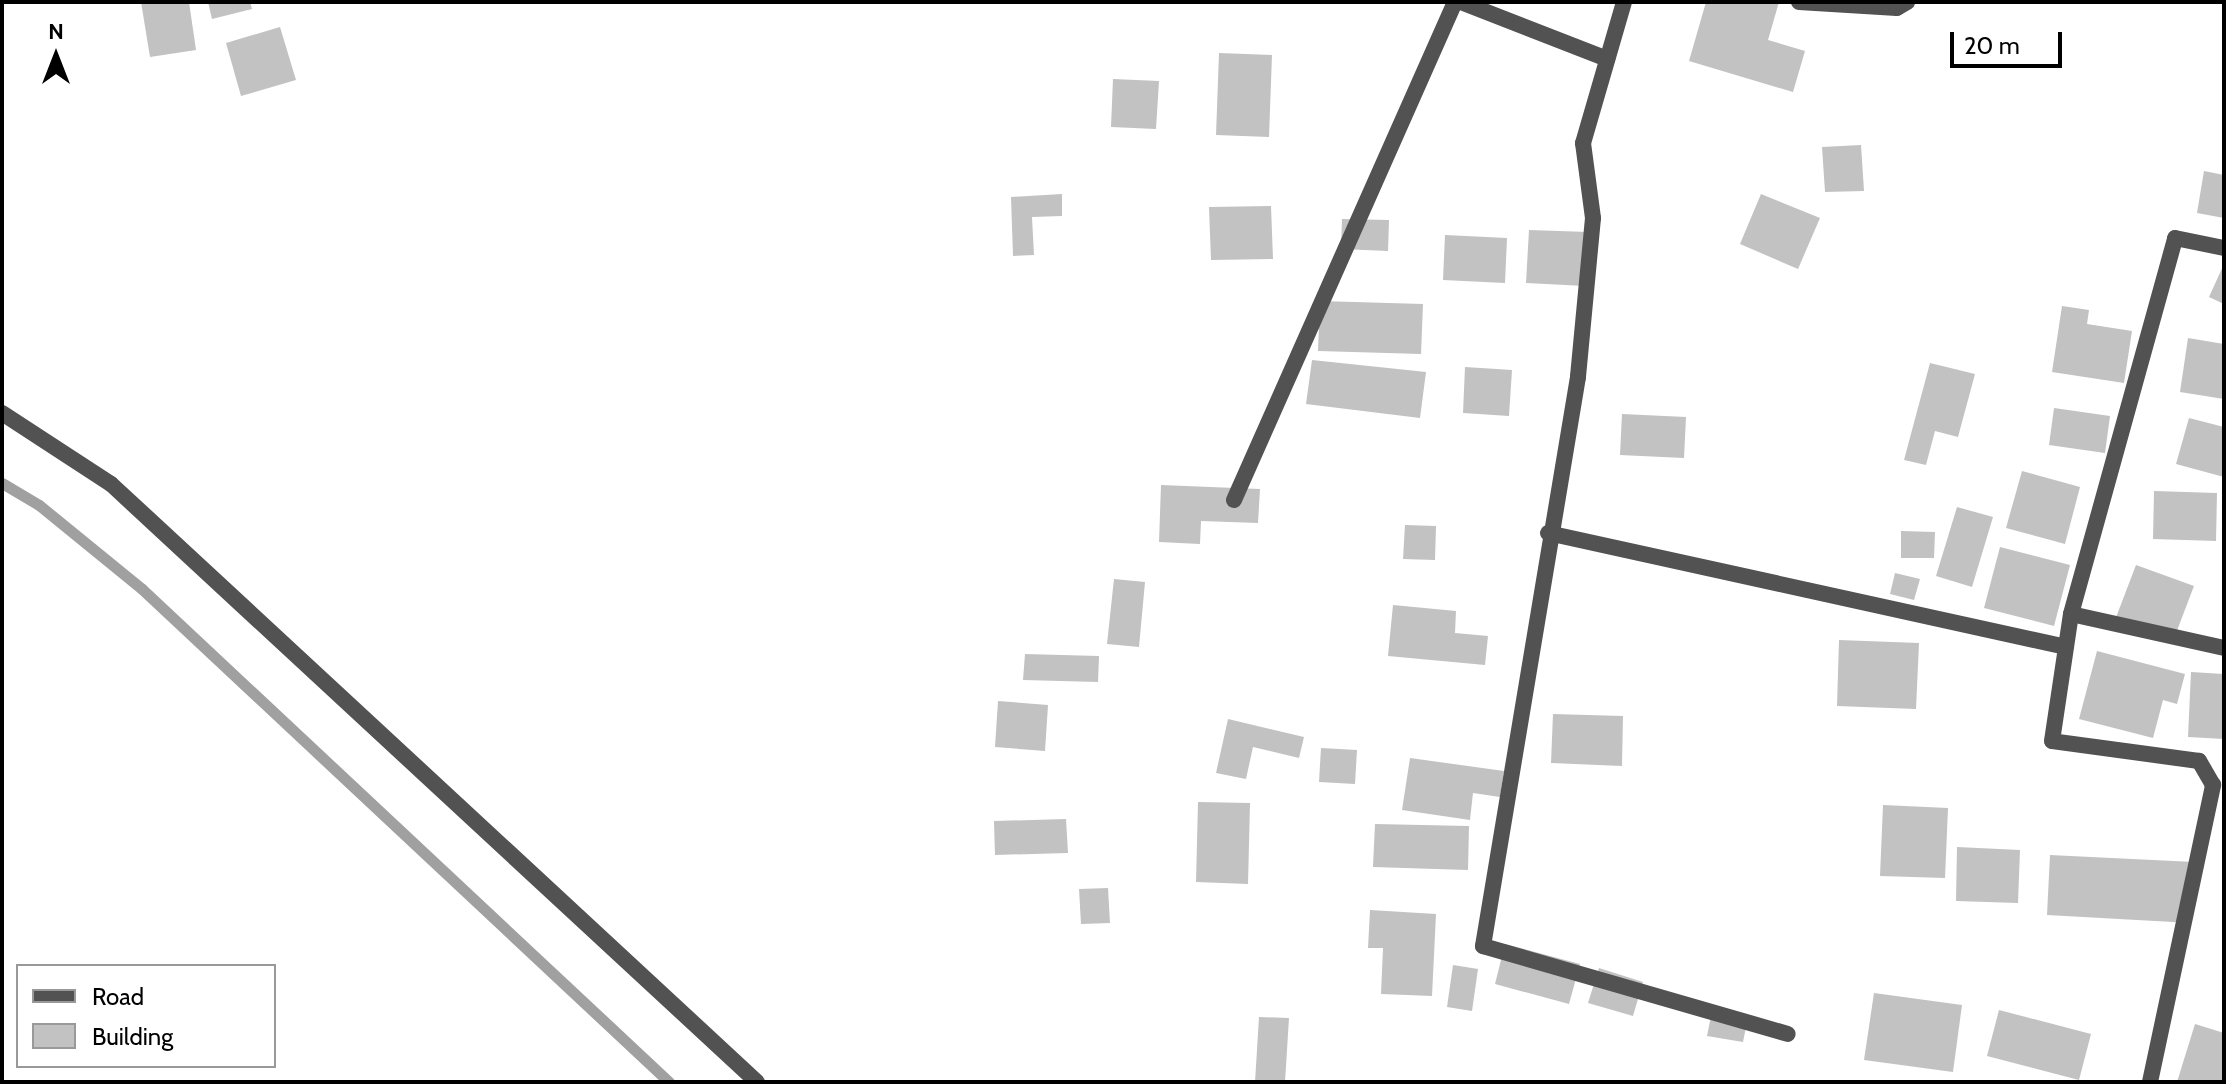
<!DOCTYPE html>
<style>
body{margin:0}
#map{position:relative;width:2226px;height:1084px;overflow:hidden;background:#fff;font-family:Cabin,sans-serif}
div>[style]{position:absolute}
.stream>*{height:11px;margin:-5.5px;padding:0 5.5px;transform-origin:5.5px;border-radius:5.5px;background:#a0a0a0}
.building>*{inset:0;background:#c2c2c2}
.minor>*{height:16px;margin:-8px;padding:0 8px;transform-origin:8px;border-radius:8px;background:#525252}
.tertiary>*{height:16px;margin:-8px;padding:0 8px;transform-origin:8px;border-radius:8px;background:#525252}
span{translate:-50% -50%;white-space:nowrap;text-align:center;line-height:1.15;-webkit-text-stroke:8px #fff;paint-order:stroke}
.frame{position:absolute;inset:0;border:4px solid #000;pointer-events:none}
.legend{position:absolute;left:16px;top:964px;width:260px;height:104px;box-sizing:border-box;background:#fff;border:2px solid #999;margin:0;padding:10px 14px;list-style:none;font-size:24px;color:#000}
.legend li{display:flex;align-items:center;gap:16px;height:40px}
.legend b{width:40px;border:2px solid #999}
.north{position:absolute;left:16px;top:16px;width:80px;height:80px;-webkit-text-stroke:6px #fff;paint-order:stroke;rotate:0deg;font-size:22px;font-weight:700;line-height:32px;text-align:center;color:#000}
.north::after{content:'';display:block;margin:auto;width:28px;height:36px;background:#000;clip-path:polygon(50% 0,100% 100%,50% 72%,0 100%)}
.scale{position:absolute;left:1950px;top:32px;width:112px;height:36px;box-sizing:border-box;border:4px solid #000;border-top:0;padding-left:10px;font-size:24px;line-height:28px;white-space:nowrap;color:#000;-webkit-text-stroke:6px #fff;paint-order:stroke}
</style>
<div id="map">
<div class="stream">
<div style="left:2px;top:483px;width:43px;rotate:30.7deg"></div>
<div style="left:39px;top:505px;width:133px;rotate:39.2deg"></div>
<div style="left:142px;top:589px;width:722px;rotate:43.09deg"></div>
</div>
<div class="building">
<div style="clip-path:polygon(141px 2px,189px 2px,196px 50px,150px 57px)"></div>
<div style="clip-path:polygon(208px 2px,250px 2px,252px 9px,212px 19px)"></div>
<div style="clip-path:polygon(1706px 2px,1779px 2px,1768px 40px,1805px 51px,1793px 92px,1689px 61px)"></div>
<div style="clip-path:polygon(280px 27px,296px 80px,241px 96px,226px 43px)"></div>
<div style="clip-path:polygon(1219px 53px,1272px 55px,1269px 137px,1216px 135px)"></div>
<div style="clip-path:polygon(1113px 79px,1159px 81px,1156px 129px,1111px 127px)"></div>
<div style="clip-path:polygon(1861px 145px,1864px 191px,1825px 192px,1822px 147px)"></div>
<div style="clip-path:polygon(2204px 171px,2224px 175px,2224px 218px,2197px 213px)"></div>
<div style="clip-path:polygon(1062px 194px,1062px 216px,1032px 217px,1034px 255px,1013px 256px,1011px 197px)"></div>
<div style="clip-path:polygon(1761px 194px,1820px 218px,1798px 269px,1740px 244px)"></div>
<div style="clip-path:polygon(1271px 206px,1273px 259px,1211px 260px,1209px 207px)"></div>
<div style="clip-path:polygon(1342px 219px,1389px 220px,1388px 251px,1341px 249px)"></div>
<div style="clip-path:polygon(1529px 230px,1588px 232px,1585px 286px,1526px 283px)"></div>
<div style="clip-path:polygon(1445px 235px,1507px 238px,1505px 283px,1443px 280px)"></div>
<div style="clip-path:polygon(2224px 264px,2224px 304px,2209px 297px)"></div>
<div style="clip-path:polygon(1320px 301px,1423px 304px,1421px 354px,1318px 351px)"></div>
<div style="clip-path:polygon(2062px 306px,2089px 310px,2087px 324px,2132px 331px,2124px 383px,2052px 372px)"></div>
<div style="clip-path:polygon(2188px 338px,2224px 344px,2224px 399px,2180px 392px)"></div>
<div style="clip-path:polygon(1312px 360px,1426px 372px,1420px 418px,1306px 404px)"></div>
<div style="clip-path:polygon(1930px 363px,1975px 374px,1958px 437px,1935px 431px,1926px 465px,1904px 460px)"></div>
<div style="clip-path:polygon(1465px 367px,1512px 370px,1509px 416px,1463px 413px)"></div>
<div style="clip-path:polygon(2054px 408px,2110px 416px,2105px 453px,2049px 445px)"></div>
<div style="clip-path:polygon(1622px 414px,1686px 417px,1684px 458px,1620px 455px)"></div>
<div style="clip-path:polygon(2189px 418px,2224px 427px,2224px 477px,2176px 464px)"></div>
<div style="clip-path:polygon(2022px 471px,2080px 487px,2065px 544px,2006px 528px)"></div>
<div style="clip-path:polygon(1161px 485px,1260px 489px,1258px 523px,1201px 521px,1200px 544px,1159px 542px)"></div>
<div style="clip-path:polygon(2154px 491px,2217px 493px,2216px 541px,2153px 539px)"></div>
<div style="clip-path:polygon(1957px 507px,1993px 517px,1972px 587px,1936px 576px)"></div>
<div style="clip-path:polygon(1405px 525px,1436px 526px,1435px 560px,1403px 559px)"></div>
<div style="clip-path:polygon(1901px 531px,1935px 532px,1934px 558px,1901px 558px)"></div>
<div style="clip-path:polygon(2000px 547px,2070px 565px,2054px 626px,1984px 608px)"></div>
<div style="clip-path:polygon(2136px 565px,2194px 586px,2173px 641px,2115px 620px)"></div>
<div style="clip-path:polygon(1895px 573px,1920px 579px,1914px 600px,1890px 594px)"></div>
<div style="clip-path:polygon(1114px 579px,1145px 582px,1139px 647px,1107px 644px)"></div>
<div style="clip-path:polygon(1393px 605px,1456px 611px,1455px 633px,1488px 636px,1485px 665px,1388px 656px)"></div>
<div style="clip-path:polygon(1839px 640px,1919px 643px,1916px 709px,1837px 706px)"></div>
<div style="clip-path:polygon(2097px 651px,2185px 674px,2177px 704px,2163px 700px,2153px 738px,2079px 719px)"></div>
<div style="clip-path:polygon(1025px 654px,1099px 656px,1098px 682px,1023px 680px)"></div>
<div style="clip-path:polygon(2191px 672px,2224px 674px,2224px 739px,2188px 737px)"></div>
<div style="clip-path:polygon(998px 701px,1048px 705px,1045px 751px,995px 747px)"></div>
<div style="clip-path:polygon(1553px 714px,1623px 716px,1622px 766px,1551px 763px)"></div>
<div style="clip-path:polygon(1228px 719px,1304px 737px,1299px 758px,1253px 747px,1246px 779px,1216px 773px)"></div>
<div style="clip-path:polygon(1321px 748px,1357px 750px,1355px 784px,1319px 782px)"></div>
<div style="clip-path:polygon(1410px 758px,1504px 771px,1500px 797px,1473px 793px,1470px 820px,1402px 810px)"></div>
<div style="clip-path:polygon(1198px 802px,1250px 803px,1248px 884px,1196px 882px)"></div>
<div style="clip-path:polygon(1883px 805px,1948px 808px,1945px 878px,1880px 876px)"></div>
<div style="clip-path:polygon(1066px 819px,1068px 853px,995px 855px,994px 821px)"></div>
<div style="clip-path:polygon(1375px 824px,1469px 826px,1468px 870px,1373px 867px)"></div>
<div style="clip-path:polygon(1957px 847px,2020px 850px,2018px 903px,1956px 901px)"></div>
<div style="clip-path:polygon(2050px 855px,2194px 862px,2191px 923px,2047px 915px)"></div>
<div style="clip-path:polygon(1108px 888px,1110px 923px,1081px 924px,1079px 889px)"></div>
<div style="clip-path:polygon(1370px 910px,1436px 914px,1432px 996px,1381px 994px,1383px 948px,1368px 948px)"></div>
<div style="clip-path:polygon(1505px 944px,1580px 964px,1569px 1004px,1495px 984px)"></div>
<div style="clip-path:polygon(1453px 965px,1478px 969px,1472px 1011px,1447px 1007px)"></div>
<div style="clip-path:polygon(1599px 968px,1643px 982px,1633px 1016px,1588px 1003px)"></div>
<div style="clip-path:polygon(1874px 993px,1962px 1005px,1953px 1072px,1864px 1060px)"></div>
<div style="clip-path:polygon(1999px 1010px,2091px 1034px,2079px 1080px,1987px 1056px)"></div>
<div style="clip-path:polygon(1712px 1011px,1748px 1017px,1743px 1042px,1707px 1036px)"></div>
<div style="clip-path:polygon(1259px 1017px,1289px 1018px,1285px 1082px,1255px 1082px)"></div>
<div style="clip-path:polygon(2195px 1024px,2224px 1033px,2224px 1082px,2177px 1082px)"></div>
</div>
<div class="minor">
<div style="left:1461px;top:2px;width:157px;rotate:21.3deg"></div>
<div style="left:1624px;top:2px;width:147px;rotate:106.2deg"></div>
<div style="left:1583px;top:143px;width:76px;rotate:82.4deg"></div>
<div style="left:1593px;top:218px;width:160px;rotate:95.4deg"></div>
<div style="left:1578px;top:377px;width:577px;rotate:99.48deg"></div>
<div style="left:1483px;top:946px;width:317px;rotate:16.1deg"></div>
<div style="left:1799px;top:2px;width:98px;rotate:3.5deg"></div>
<div style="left:1897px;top:8px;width:12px;rotate:-31deg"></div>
<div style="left:1234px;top:500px;width:545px;rotate:-66.07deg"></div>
<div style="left:1548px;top:533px;width:530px;rotate:12.41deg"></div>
<div style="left:2071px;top:614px;width:157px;rotate:12.5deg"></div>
<div style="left:2150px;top:1082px;width:304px;rotate:-78deg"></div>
<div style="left:2213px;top:785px;width:28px;rotate:-120deg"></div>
<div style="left:2199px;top:761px;width:148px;rotate:-172.3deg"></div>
<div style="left:2052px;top:741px;width:128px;rotate:-81.5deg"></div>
<div style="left:2071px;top:614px;width:390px;rotate:-74.5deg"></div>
<div style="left:2175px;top:238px;width:50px;rotate:11.5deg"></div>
</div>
<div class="tertiary">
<div style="left:2px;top:413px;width:130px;rotate:33.1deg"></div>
<div style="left:111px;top:484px;width:880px;rotate:42.79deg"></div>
</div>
<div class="frame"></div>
<ul class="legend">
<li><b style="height:10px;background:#525252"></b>Road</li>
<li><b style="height:22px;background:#c2c2c2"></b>Building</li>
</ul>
<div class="north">N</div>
<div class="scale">20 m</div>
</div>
